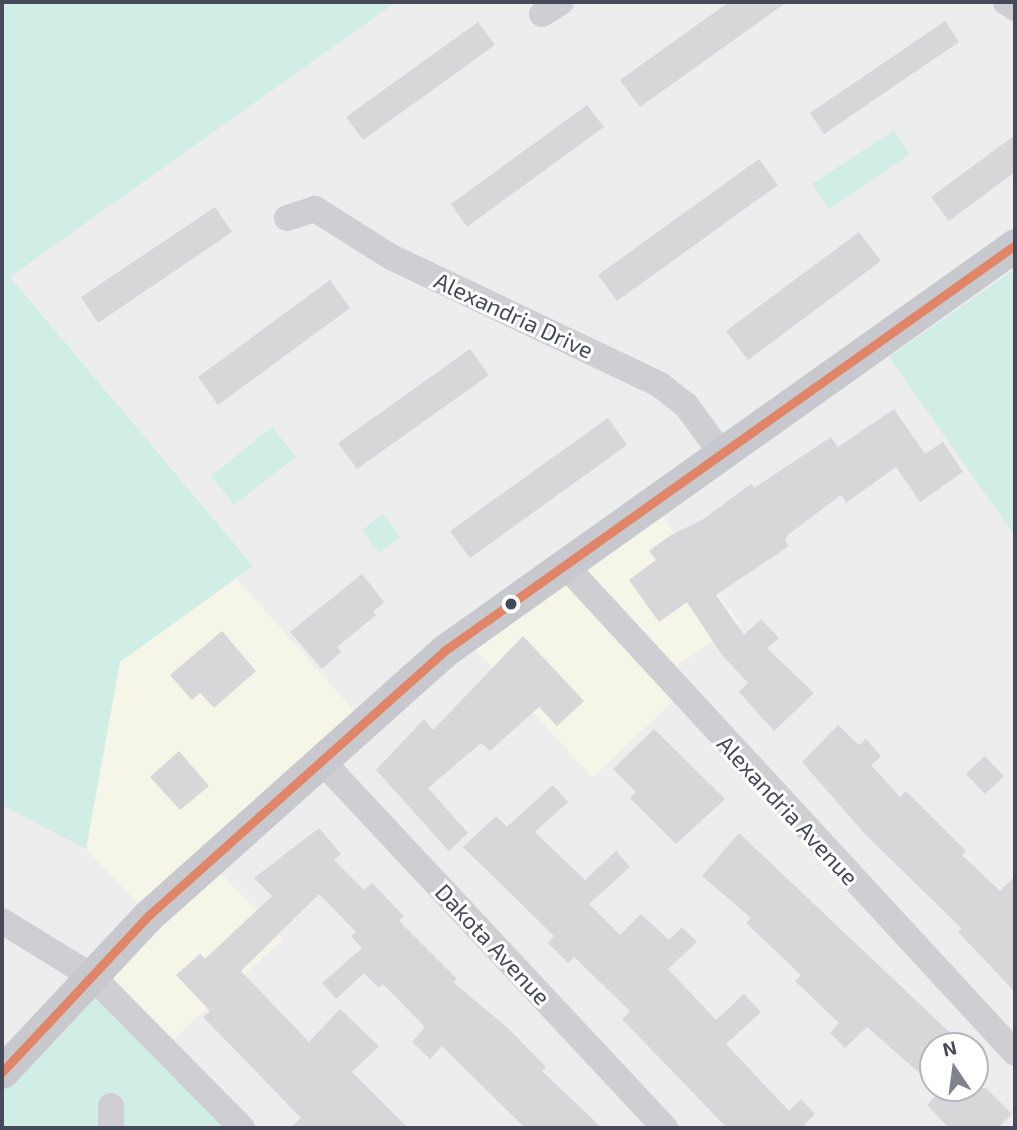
<!DOCTYPE html>
<style>
body{margin:0}
#map{position:relative;width:1017px;height:1130px;overflow:hidden;background:#eeeded;font-family:"Exo 2",sans-serif}
div>[style]{position:absolute}
.commercial>*{inset:0;background:#f5f5e8}
.green>*{inset:0;background:#d1eee6}
.building>*{inset:0;background:#d7d6d9}
.minor>*{height:26px;margin:-13px;padding:0 13px;transform-origin:13px;border-radius:13px;background:#ceced3}
.major>*{height:33px;margin:-16.5px;padding:0 16.5px;transform-origin:16.5px;border-radius:16.5px;background:#c8c9ce}
.bus-1>*{height:9px;margin:-4.5px;padding:0 4.5px;transform-origin:4.5px;border-radius:4.5px;background:#e18569}
.dots>*{width:19px;height:19px;translate:-50% -50%;box-sizing:border-box;border:4px solid #fff;border-radius:50%}
span{translate:-50% -50%;white-space:nowrap;text-align:center;line-height:1.15;-webkit-text-stroke:6px #fff;paint-order:stroke}
.street-label{font-size:23px;color:#45495a}
.frame{position:absolute;inset:0;border:4px solid #45495a;pointer-events:none}
.north{position:absolute;left:919px;top:1032px;width:70px;height:70px;box-sizing:border-box;background:#fff;border:2px solid #b5b6bd;border-radius:50%;rotate:347deg;font-size:19px;font-weight:700;line-height:28px;text-align:center;color:#45495a}
.north::after{content:'';display:block;margin:auto;width:24px;height:32px;background:#80828d;clip-path:polygon(50% 0,100% 100%,50% 72%,0 100%)}
</style>
<div id="map">
<div class="commercial">
<div style="clip-path:polygon(652px 502px,739px 623px,663px 675px,681px 694px,592px 777px,464px 637px)"></div>
<div style="clip-path:polygon(236px 578px,364px 722px,209px 861px,283px 939px,165px 1047px,93px 977px,149px 915px,86px 849px,120px 662px)"></div>
</div>
<div class="green">
<div style="clip-path:polygon(2px 2px,396px 2px,10px 277px,253px 566px,120px 662px,86px 849px,2px 805px)"></div>
<div style="clip-path:polygon(894px 130px,910px 154px,829px 209px,812px 184px)"></div>
<div style="clip-path:polygon(1015px 269px,1015px 536px,889px 357px)"></div>
<div style="clip-path:polygon(272px 427px,296px 457px,234px 505px,211px 476px)"></div>
<div style="clip-path:polygon(383px 514px,400px 537px,379px 553px,362px 530px)"></div>
<div style="clip-path:polygon(93px 977px,242px 1128px,2px 1128px,2px 1072px)"></div>
</div>
<div class="building">
<div style="clip-path:polygon(729px 2px,787px 2px,640px 107px,620px 80px)"></div>
<div style="clip-path:polygon(945px 21px,959px 42px,824px 134px,810px 113px)"></div>
<div style="clip-path:polygon(478px 22px,495px 45px,363px 140px,346px 117px)"></div>
<div style="clip-path:polygon(587px 105px,604px 127px,467px 227px,451px 204px)"></div>
<div style="clip-path:polygon(1015px 135px,1015px 172px,949px 221px,931px 197px)"></div>
<div style="clip-path:polygon(759px 159px,778px 185px,617px 301px,598px 275px)"></div>
<div style="clip-path:polygon(215px 207px,232px 232px,98px 323px,81px 297px)"></div>
<div style="clip-path:polygon(859px 232px,881px 261px,748px 360px,726px 331px)"></div>
<div style="clip-path:polygon(330px 280px,350px 308px,218px 405px,198px 377px)"></div>
<div style="clip-path:polygon(470px 349px,489px 375px,357px 469px,338px 443px)"></div>
<div style="clip-path:polygon(894px 409px,925px 454px,943px 442px,963px 472px,920px 502px,896px 467px,846px 503px,841px 495px,788px 535px,785px 541px,789px 546px,716px 595px,744px 635px,761px 619px,779px 638px,767px 648px,814px 693px,774px 731px,739px 692px,748px 683px,722px 655px,687px 602px,659px 622px,629px 580px,656px 560px,649px 551px,671px 535px,702px 520px,751px 484px,754px 488px,831px 437px,838px 447px)"></div>
<div style="clip-path:polygon(608px 418px,627px 445px,470px 558px,450px 531px)"></div>
<div style="clip-path:polygon(362px 574px,384px 602px,373px 612px,376px 615px,337px 647px,341px 652px,322px 669px,290px 632px)"></div>
<div style="clip-path:polygon(222px 631px,256px 671px,214px 708px,200px 693px,192px 700px,170px 675px)"></div>
<div style="clip-path:polygon(523px 636px,584px 701px,557px 726px,539px 707px,490px 751px,481px 743px,428px 788px,468px 833px,449px 851px,376px 770px,424px 719px,433px 730px)"></div>
<div style="clip-path:polygon(838px 725px,859px 745px,866px 739px,881px 756px,871px 765px,900px 797px,906px 791px,966px 851px,962px 855px,1000px 891px,1015px 876px,1015px 992px,958px 932px,962px 929px,864px 833px,802px 762px)"></div>
<div style="clip-path:polygon(654px 729px,725px 799px,676px 844px,630px 798px,636px 792px,613px 769px)"></div>
<div style="clip-path:polygon(179px 751px,209px 786px,180px 810px,150px 777px)"></div>
<div style="clip-path:polygon(985px 756px,1004px 776px,985px 794px,966px 774px)"></div>
<div style="clip-path:polygon(553px 785px,568px 802px,535px 832px,585px 880px,616px 851px,630px 867px,589px 904px,620px 935px,641px 914px,669px 940px,682px 927px,697px 942px,668px 969px,716px 1020px,744px 994px,761px 1012px,726px 1044px,789px 1111px,801px 1099px,815px 1114px,804px 1125px,808px 1128px,727px 1128px,622px 1019px,630px 1011px,574px 957px,568px 963px,548px 943px,554px 936px,463px 847px,496px 816px,507px 827px)"></div>
<div style="clip-path:polygon(319px 828px,341px 854px,334px 860px,364px 890px,372px 883px,404px 916px,399px 921px,457px 979px,453px 982px,510px 1030px,546px 1067px,542px 1071px,602px 1128px,525px 1128px,442px 1046px,430px 1059px,412px 1042px,425px 1027px,383px 984px,379px 988px,364px 973px,336px 999px,322px 983px,362px 948px,351px 936px,356px 932px,319px 894px,241px 971px,309px 1042px,340px 1009px,379px 1046px,352px 1072px,408px 1128px,290px 1128px,301px 1118px,203px 1017px,210px 1011px,176px 975px,200px 954px,205px 959px,272px 896px,254px 878px)"></div>
<div style="clip-path:polygon(739px 833px,964px 1046px,933px 1046px,933px 1085px,867px 1027px,845px 1048px,830px 1033px,839px 1023px,795px 981px,801px 975px,746px 923px,751px 918px,702px 876px)"></div>
<div style="clip-path:polygon(944px 1088px,986px 1088px,1012px 1114px,998px 1128px,949px 1128px,927px 1105px)"></div>
</div>
<div class="minor">
<div style="left:1006px;top:2px;width:11px;rotate:34deg"></div>
<div style="left:542px;top:14px;width:22px;rotate:-32deg"></div>
<div style="left:287px;top:218px;width:29px;rotate:-18deg"></div>
<div style="left:315px;top:209px;width:90px;rotate:32.3deg"></div>
<div style="left:391px;top:257px;width:298px;rotate:25.4deg"></div>
<div style="left:660px;top:385px;width:33px;rotate:38deg"></div>
<div style="left:686px;top:405px;width:59px;rotate:53.9deg"></div>
<div style="left:564px;top:564px;width:665px;rotate:47.31deg"></div>
<div style="left:321px;top:760px;width:504px;rotate:46.93deg"></div>
<div style="left:2px;top:921px;width:107px;rotate:31.6deg"></div>
<div style="left:93px;top:977px;width:212px;rotate:45.4deg"></div>
<div style="left:111px;top:1128px;width:22px;rotate:-90deg"></div>
</div>
<div class="major">
<div style="left:2px;top:1072px;width:215px;rotate:-46.9deg"></div>
<div style="left:149px;top:915px;width:396px;rotate:-41.8deg"></div>
<div style="left:444px;top:651px;width:701px;rotate:-35.41deg"></div>
</div>
<div class="bus-1">
<div style="left:2px;top:1072px;width:215px;rotate:-46.9deg"></div>
<div style="left:149px;top:915px;width:396px;rotate:-41.8deg"></div>
<div style="left:444px;top:651px;width:701px;rotate:-35.41deg"></div>
</div>
<div class="dots">
<div style="left:511px;top:604px;background:#45495a"></div>
</div>
<div class="street-label">
<span style="left:514px;top:315px;rotate:25deg">Alexandria Drive</span>
<span style="left:788px;top:810px;rotate:47deg">Alexandria Avenue</span>
<span style="left:493px;top:944px;rotate:47deg">Dakota Avenue</span>
</div>
<div class="frame"></div>
<div class="north">N</div>
</div>
